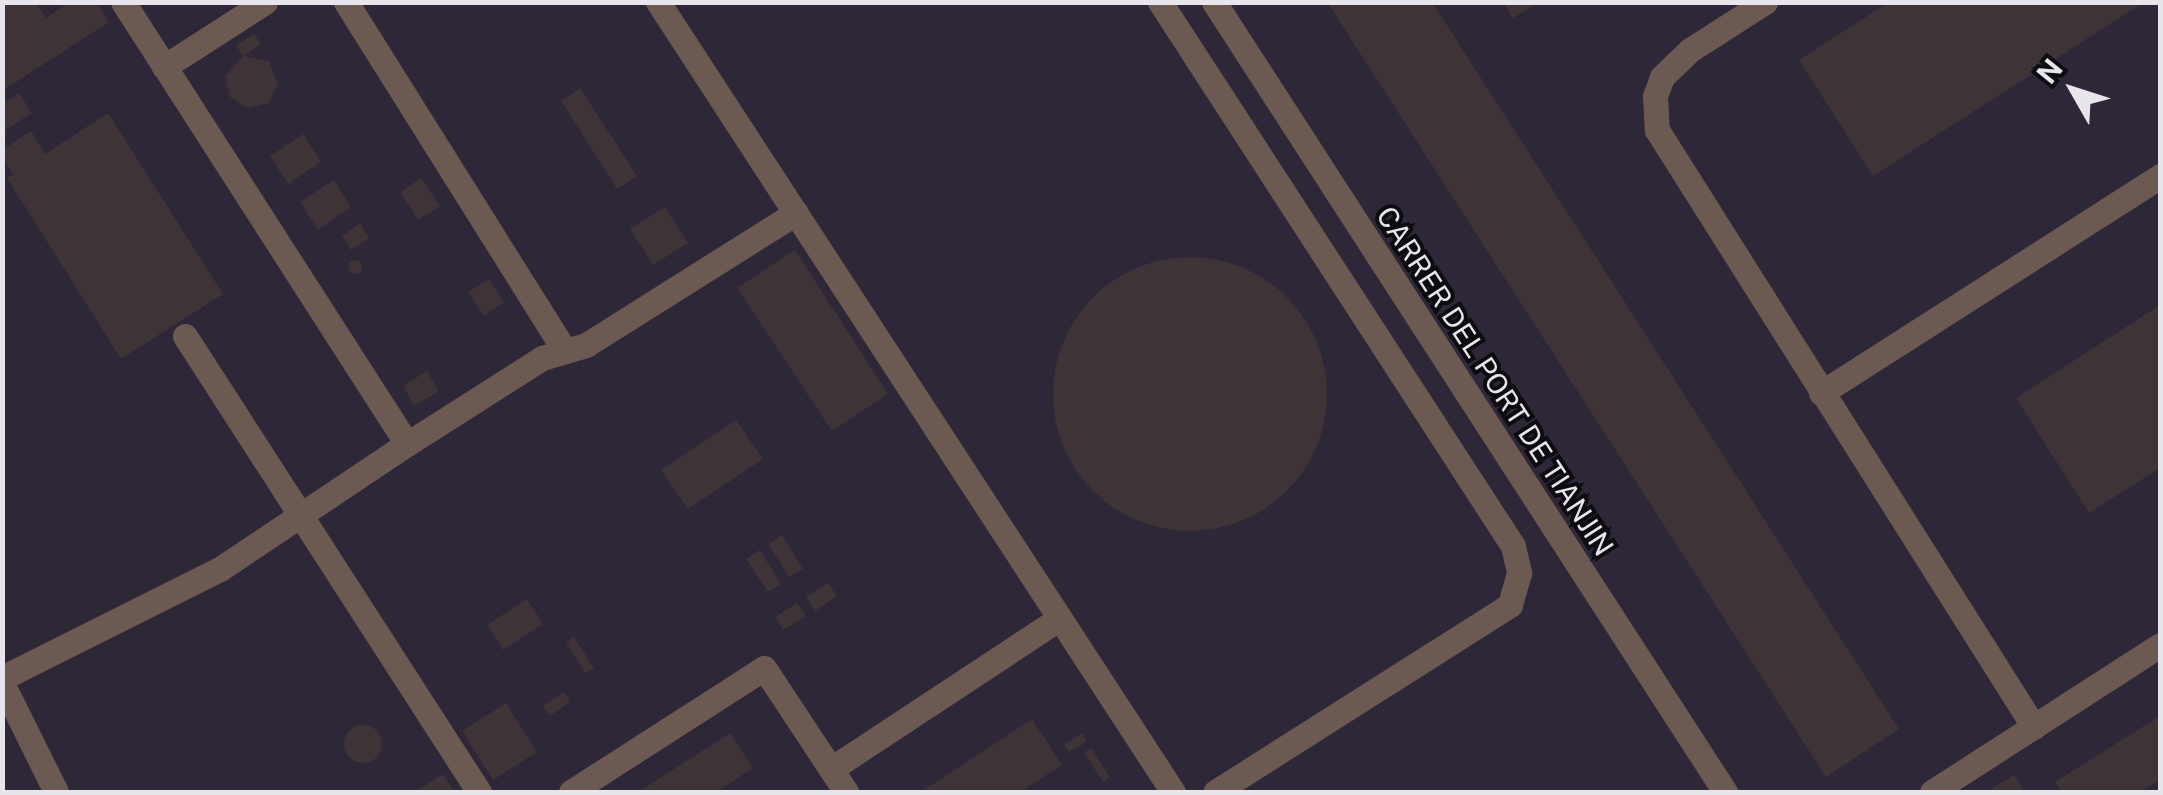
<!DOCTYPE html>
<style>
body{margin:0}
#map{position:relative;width:2163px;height:795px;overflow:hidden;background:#24222b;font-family:"Public Sans",sans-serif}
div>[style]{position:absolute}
.industrial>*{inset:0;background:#2d2738}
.building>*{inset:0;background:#3e3336}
.round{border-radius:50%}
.minor>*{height:25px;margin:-12.5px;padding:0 12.5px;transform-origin:12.5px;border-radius:12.5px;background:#6c5952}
span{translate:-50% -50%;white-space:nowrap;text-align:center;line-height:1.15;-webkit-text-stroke:8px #0d0c10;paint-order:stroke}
.street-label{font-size:28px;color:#e8e6ec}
.frame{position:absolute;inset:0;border:5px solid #e8e6ec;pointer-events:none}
.north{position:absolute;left:2023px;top:40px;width:100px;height:100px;-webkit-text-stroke:8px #0d0c10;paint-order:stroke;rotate:309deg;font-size:28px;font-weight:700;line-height:40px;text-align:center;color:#e8e6ec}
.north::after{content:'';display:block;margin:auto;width:35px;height:45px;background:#e8e6ec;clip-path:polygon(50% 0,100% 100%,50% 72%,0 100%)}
</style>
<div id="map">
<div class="industrial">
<div style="clip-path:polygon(2px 3px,2160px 3px,2160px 792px,3px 792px)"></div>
</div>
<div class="building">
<div style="clip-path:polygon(2px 2px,36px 2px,46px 18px,70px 2px,97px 2px,109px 22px,2px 91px)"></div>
<div style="clip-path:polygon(1432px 2px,1899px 729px,1826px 777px,1329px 5px)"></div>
<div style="clip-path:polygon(1503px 2px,1538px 2px,1513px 18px)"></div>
<div style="clip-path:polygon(1889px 2px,2144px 2px,1873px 176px,1799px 60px)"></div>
<div style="clip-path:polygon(254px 34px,261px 44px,244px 56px,269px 61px,278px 85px,268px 103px,247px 108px,230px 97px,225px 76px,243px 56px,236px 45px)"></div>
<div style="clip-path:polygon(580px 88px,637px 176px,617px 189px,561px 101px)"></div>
<div style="clip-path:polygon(19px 93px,32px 113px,2px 132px,2px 104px)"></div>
<div style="clip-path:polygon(108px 113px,223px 294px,121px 359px,7px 178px,13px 174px,2px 157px,2px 150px,31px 131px,45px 154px)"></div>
<div style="clip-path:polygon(303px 134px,321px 162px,288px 184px,270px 156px)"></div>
<div style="clip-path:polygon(421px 178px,440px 206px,418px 220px,400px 192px)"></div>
<div style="clip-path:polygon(334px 180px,351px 207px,318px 230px,300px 202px)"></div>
<div style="clip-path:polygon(665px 207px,688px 243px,653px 265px,630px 229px)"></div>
<div style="clip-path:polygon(360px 223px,369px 238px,351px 250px,342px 236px)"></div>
<div style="clip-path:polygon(795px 250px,888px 394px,832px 431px,737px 288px)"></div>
<div class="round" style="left:1053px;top:257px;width:274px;height:274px"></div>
<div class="round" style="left:348px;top:260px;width:14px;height:14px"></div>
<div style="clip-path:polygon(489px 279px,504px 302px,484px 316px,468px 292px)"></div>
<div style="clip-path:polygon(2160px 305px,2160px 468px,2089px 513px,2016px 398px)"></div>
<div style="clip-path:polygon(427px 371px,439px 391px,414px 406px,403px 386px)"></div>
<div style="clip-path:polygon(736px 420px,763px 459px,688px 509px,661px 470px)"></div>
<div style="clip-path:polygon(782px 535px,803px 569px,789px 577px,768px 544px)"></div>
<div style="clip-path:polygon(760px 550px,781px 584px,768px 592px,746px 559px)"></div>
<div style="clip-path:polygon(828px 583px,837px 596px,815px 611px,806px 597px)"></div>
<div style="clip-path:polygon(527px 599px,543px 624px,503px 650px,487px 625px)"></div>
<div style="clip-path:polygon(797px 603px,806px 616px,783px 630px,775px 617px)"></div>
<div style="clip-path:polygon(574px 637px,594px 668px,585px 673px,566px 642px)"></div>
<div style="clip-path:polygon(564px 692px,570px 702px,550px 716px,543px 706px)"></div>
<div style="clip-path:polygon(506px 703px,537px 752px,493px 780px,462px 731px)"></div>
<div style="clip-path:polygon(2160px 716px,2160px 780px,2140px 792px,2062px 792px,2055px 782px)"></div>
<div style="clip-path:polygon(1032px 719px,1062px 765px,1020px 792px,921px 792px)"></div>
<div class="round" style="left:344px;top:725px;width:38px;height:38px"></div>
<div style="clip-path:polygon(730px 733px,753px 768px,716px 792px,638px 792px)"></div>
<div style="clip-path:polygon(1082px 733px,1087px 741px,1069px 752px,1064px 745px)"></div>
<div style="clip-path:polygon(1091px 748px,1110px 777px,1103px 782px,1084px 753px)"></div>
<div style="clip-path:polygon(443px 774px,454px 792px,415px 792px)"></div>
<div style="clip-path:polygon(2014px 775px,2025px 792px,1987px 792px)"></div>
</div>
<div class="minor">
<div style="left:346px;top:2px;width:412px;rotate:57.9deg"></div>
<div style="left:658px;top:2px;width:943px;rotate:56.9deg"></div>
<div style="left:1160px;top:2px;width:648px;rotate:57.02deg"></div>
<div style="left:1513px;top:546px;width:28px;rotate:77deg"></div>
<div style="left:1519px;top:573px;width:33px;rotate:106deg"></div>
<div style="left:1510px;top:605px;width:349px;rotate:147.6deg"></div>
<div style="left:1214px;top:2px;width:941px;rotate:57.1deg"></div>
<div style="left:1765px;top:2px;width:89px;rotate:147.4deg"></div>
<div style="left:1690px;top:50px;width:39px;rotate:136deg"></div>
<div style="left:1662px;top:77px;width:20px;rotate:110deg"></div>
<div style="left:1655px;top:96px;width:34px;rotate:87deg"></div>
<div style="left:1657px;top:130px;width:706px;rotate:57.73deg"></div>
<div style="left:164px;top:67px;width:120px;rotate:-32.8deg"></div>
<div style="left:185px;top:336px;width:543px;rotate:57.19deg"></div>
<div style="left:1821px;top:393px;width:403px;rotate:-32.6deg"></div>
<div style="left:407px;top:444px;width:160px;rotate:-32.5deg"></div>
<div style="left:542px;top:358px;width:46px;rotate:-16.5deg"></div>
<div style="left:586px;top:345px;width:248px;rotate:-32.2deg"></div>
<div style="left:2px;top:678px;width:244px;rotate:-26.6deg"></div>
<div style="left:220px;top:569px;width:225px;rotate:-33.8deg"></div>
<div style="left:407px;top:444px;width:525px;rotate:-122.72deg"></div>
<div style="left:2px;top:683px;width:122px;rotate:63.6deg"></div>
<div style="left:831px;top:769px;width:274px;rotate:-33.4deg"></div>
<div style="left:571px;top:792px;width:229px;rotate:-32.7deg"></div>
<div style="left:764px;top:668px;width:149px;rotate:56.5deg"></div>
<div style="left:1932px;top:792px;width:271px;rotate:-32.8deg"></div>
</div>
<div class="street-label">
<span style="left:1495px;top:381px;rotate:57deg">CARRER DEL PORT DE TIANJIN</span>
</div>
<div class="frame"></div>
<div class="north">N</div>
</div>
